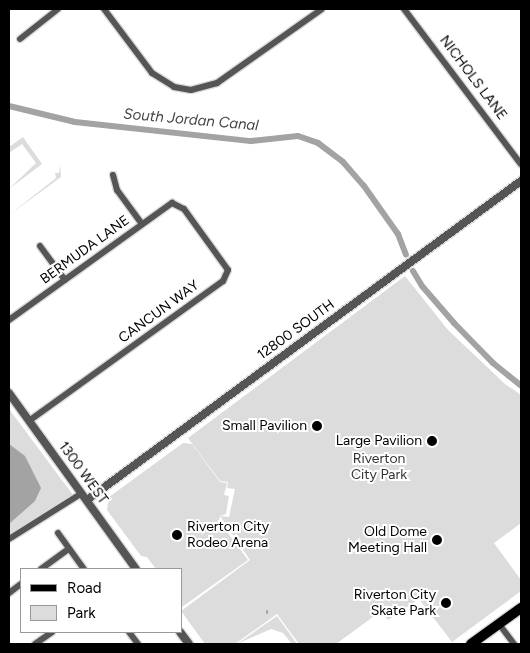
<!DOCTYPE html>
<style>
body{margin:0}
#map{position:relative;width:530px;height:653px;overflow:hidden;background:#fff;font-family:Figtree,sans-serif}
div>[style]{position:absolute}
.green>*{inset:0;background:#dcdcdc}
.water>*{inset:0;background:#a3a3a3}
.stream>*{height:2px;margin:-1px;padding:0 1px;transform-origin:1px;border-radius:1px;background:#a3a3a3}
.canal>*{height:6px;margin:-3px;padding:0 3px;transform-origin:3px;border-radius:3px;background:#a3a3a3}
.roads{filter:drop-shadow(1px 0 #dbdbdb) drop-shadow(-1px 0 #dbdbdb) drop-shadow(0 1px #dbdbdb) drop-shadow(0 -1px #dbdbdb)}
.minor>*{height:6px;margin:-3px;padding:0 3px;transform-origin:3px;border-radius:3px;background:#555}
.tertiary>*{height:8px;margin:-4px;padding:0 4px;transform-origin:4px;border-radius:4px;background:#555}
.primary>*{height:10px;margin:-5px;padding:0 5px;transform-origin:5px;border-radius:5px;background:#000}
.dots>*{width:14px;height:14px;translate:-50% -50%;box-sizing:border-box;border:2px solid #fff;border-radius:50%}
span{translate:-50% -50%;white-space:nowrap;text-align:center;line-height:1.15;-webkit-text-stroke:4px #fff;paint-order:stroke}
.street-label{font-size:14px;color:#000}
.poi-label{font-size:14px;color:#000}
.right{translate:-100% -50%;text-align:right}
.left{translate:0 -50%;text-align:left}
.park-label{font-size:14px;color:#333}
.water-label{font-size:15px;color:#444;font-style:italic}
.frame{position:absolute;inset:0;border:10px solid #000;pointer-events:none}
.legend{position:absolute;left:20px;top:568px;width:162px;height:65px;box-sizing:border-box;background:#fff;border:1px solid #999;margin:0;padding:6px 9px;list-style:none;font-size:15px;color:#000}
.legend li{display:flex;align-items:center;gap:10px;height:25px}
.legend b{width:25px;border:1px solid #999}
</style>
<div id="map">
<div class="green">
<div style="clip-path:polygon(23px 137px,42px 164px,9px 189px,36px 163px,22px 144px,9px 153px,9px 147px)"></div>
<div style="clip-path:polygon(60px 165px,61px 177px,9px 215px,56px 178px,55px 173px,59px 173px)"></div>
<div style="clip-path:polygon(405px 276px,448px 330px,505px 384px,521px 395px,521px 523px,494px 543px,521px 580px,521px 591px,452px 642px,419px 599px,388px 620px,381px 611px,336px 644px,299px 644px,277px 614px,235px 644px,205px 644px,181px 611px,250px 560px,220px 516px,219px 521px,248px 560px,182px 607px,181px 569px,156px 569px,147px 557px,141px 556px,107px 510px,109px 497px,183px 443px,192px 444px,220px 482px,227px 483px,224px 495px,229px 496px,226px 514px,220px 516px,229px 517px,235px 489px,227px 488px,228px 482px,220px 481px,188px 438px)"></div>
<div style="clip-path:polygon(9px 409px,73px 495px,9px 536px)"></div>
<div style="clip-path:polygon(277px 616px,297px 644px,292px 644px,283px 633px,271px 629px,237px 644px)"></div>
</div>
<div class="water">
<div style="clip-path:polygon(9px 444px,25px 456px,41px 488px,35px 501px,9px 524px)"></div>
</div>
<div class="stream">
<div style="left:267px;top:611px;width:2px;rotate:90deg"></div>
</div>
<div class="canal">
<div style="left:9px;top:106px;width:68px;rotate:13.6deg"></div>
<div style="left:75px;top:122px;width:177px;rotate:6.2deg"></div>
<div style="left:251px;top:141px;width:47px;rotate:-6.1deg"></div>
<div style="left:298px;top:136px;width:21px;rotate:19deg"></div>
<div style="left:318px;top:143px;width:31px;rotate:37deg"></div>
<div style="left:343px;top:162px;width:32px;rotate:49deg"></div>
<div style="left:364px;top:186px;width:59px;rotate:54.7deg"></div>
<div style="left:398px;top:234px;width:22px;rotate:69deg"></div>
<div style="left:413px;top:271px;width:17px;rotate:59deg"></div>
<div style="left:422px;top:286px;width:49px;rotate:49.1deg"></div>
<div style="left:454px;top:323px;width:56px;rotate:45.7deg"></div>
<div style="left:493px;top:363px;width:36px;rotate:39deg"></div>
</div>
<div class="roads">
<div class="minor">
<div style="left:104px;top:9px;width:80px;rotate:53.1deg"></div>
<div style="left:152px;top:73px;width:26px;rotate:32deg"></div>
<div style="left:174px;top:87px;width:17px;rotate:10deg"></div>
<div style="left:191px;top:90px;width:27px;rotate:-15deg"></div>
<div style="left:217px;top:83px;width:128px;rotate:-35.2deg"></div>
<div style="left:404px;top:9px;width:194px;rotate:53deg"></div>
<div style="left:20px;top:39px;width:48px;rotate:-38.3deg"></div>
<div style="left:113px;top:175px;width:16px;rotate:75deg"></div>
<div style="left:117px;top:190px;width:42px;rotate:53.7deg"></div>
<div style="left:40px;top:246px;width:42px;rotate:53.7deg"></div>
<div style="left:9px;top:320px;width:201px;rotate:-35.7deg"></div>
<div style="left:172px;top:203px;width:13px;rotate:27deg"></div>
<div style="left:184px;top:209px;width:75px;rotate:54.2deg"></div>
<div style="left:228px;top:270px;width:12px;rotate:114deg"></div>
<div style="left:223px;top:281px;width:239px;rotate:144.2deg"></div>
<div style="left:58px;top:533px;width:44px;rotate:54.2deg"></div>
<div style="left:9px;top:539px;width:86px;rotate:-32.2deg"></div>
<div style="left:41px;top:569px;width:34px;rotate:-36deg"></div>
<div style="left:9px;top:593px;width:15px;rotate:-37deg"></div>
<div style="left:499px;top:624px;width:25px;rotate:53deg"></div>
<div style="left:129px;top:632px;width:15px;rotate:53deg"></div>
<div style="left:35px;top:644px;width:21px;rotate:-35deg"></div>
</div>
<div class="tertiary">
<div style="left:9px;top:393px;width:217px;rotate:54.2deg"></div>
<div style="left:87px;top:500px;width:539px;rotate:-36.32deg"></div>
<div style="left:180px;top:632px;width:15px;rotate:53deg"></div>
</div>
<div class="primary">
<div style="left:471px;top:644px;width:62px;rotate:-35.8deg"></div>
</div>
</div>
<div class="dots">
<div style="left:317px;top:426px;background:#000"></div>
<div style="left:432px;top:441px;background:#000"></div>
<div style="left:177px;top:535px;background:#000"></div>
<div style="left:437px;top:540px;background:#000"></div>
<div style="left:446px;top:603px;background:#000"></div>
</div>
<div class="street-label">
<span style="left:473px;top:78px;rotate:53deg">NICHOLS LANE</span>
<span style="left:85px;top:250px;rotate:-36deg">BERMUDA LANE</span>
<span style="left:159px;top:312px;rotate:-36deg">CANCUN WAY</span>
<span style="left:296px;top:330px;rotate:-36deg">12800 SOUTH</span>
<span style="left:83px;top:473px;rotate:54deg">1300 WEST</span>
</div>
<div class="poi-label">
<span class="right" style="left:307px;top:426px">Small Pavilion</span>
<span class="right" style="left:422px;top:441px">Large Pavilion</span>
<span class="left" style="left:187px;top:535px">Riverton City<br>Rodeo Arena</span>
<span class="right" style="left:427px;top:540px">Old Dome<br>Meeting Hall</span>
<span class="right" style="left:436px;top:603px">Riverton City<br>Skate Park</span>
</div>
<div class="park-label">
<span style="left:379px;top:467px">Riverton<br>City Park</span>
</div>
<div class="water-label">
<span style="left:191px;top:120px;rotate:5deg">South Jordan Canal</span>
</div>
<div class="frame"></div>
<ul class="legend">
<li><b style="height:6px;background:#000"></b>Road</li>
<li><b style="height:14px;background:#dcdcdc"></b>Park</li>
</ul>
</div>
